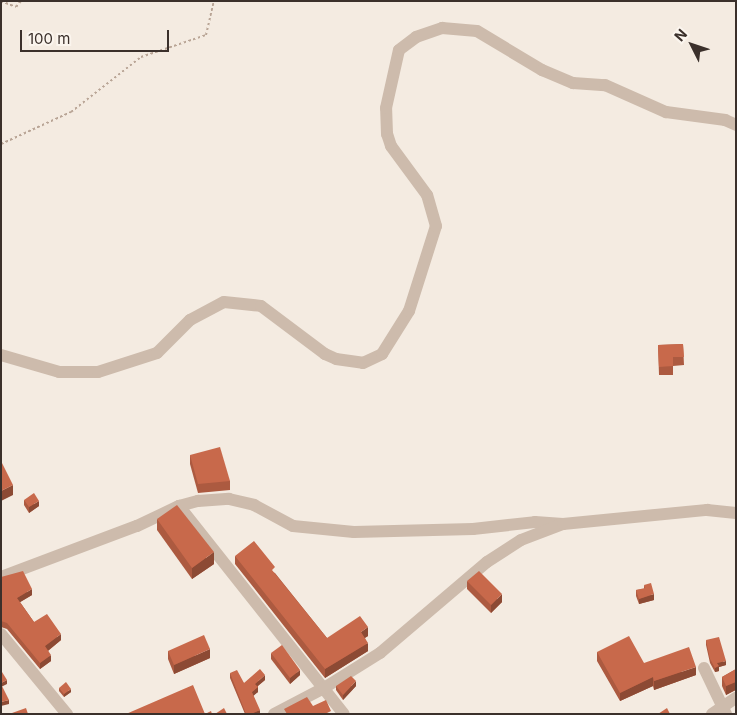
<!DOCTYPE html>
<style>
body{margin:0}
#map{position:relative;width:737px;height:715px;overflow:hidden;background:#f4ebe1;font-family:Inter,sans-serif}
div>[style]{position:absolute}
.path>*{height:2px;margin-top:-1px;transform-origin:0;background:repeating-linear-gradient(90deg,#b9a596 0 2.5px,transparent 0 5px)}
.minor>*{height:12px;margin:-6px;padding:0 6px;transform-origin:6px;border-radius:6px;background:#cdbbac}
.wall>*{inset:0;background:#ac5a40}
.shaded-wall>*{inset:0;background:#8c4a34}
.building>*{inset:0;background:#c8694b}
span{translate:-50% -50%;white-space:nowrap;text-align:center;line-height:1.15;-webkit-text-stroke:4px #fbf5ee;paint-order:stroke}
.frame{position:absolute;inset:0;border:2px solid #3b302b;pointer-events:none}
.north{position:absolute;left:667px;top:20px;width:50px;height:50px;-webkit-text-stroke:4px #fbf5ee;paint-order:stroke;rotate:311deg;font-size:14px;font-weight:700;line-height:20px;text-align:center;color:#3b302b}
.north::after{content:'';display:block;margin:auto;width:18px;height:22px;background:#3b302b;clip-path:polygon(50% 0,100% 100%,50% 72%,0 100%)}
.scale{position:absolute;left:20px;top:30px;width:149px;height:22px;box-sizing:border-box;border:2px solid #3b302b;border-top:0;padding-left:6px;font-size:15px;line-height:18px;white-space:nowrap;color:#3b302b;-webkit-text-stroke:4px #fbf5ee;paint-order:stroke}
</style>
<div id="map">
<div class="path">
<div style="left:1px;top:1px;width:16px;rotate:22deg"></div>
<div style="left:16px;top:7px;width:8px;rotate:-50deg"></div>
<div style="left:1px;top:144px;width:77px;rotate:-24.6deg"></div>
<div style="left:71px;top:112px;width:89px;rotate:-38.2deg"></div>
<div style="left:141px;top:57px;width:69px;rotate:-18.7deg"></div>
<div style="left:206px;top:35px;width:35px;rotate:-77deg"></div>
</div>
<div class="minor">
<div style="left:1px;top:355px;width:60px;rotate:16.3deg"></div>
<div style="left:59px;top:372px;width:39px"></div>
<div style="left:98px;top:372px;width:62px;rotate:-17.9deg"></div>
<div style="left:157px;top:353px;width:47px;rotate:-45deg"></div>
<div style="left:190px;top:320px;width:38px;rotate:-28deg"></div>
<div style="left:224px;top:302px;width:37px;rotate:6deg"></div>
<div style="left:261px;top:306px;width:80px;rotate:36.9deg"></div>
<div style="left:325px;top:354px;width:12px;rotate:24deg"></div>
<div style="left:336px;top:359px;width:27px;rotate:8deg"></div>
<div style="left:363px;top:363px;width:21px;rotate:-25deg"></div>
<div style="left:382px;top:354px;width:51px;rotate:-57.9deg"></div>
<div style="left:409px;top:311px;width:89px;rotate:-72.4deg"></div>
<div style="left:436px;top:226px;width:32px;rotate:-106deg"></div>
<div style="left:427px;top:195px;width:61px;rotate:-126.3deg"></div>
<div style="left:391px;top:146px;width:13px;rotate:-108deg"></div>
<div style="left:387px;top:134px;width:26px;rotate:-92deg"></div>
<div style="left:386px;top:108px;width:59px;rotate:-77.4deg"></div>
<div style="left:399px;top:50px;width:21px;rotate:-37deg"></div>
<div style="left:416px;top:37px;width:28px;rotate:-19deg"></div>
<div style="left:442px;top:28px;width:35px;rotate:5deg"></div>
<div style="left:477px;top:31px;width:76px;rotate:31deg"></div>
<div style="left:542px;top:70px;width:34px;rotate:23deg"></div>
<div style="left:573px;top:83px;width:32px;rotate:4deg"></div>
<div style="left:605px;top:85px;width:67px;rotate:23.9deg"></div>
<div style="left:666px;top:112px;width:60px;rotate:7.7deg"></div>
<div style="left:725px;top:120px;width:12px;rotate:24deg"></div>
<div style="left:179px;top:506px;width:265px;rotate:51.6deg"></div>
<div style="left:1px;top:577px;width:145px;rotate:-20.6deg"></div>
<div style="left:137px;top:526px;width:47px;rotate:-25.5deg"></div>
<div style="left:179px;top:506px;width:20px;rotate:-15deg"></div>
<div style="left:198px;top:501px;width:31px;rotate:-4deg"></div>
<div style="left:229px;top:499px;width:26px;rotate:13deg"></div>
<div style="left:254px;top:505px;width:44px;rotate:28.3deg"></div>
<div style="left:293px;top:526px;width:61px;rotate:5.6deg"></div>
<div style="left:354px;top:532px;width:119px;rotate:-1.4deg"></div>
<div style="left:473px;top:529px;width:62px;rotate:-6.4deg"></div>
<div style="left:535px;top:522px;width:28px;rotate:4deg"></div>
<div style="left:1px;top:634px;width:104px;rotate:50.5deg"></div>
<div style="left:704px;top:668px;width:51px;rotate:64.4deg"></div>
<div style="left:274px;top:714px;width:56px;rotate:-27.5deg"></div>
<div style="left:324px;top:688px;width:66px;rotate:-32deg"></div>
<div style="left:380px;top:653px;width:140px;rotate:-40.4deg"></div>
<div style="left:487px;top:562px;width:40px;rotate:-32.9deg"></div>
<div style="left:521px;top:540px;width:45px;rotate:-20.9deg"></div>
<div style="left:563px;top:524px;width:145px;rotate:-5.6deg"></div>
<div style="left:707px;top:510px;width:29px;rotate:6deg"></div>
<div style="left:712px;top:714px;width:29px;rotate:-34deg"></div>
</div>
<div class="wall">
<div style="clip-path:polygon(683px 344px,684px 365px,673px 366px,673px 375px,659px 375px,658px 345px)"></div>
<div style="clip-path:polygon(190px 455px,230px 481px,230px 490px,198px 493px,190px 464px)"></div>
<div style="clip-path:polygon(24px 500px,39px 506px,29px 513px,24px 505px)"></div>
<div style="clip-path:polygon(157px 519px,214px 564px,192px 579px,157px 530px)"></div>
<div style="clip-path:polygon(235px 556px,275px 573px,327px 638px,368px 636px,365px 638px,368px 651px,325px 678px,235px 564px)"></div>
<div style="clip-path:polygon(1px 577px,32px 595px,20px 602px,34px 622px,61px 640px,48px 651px,51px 661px,40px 669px,7px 629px,1px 627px)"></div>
<div style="clip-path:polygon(467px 581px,502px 602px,491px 613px,467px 589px)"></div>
<div style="clip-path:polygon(644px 585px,654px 600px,639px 604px,636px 596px,636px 590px,644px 589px)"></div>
<div style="clip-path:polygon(706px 640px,726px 665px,719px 667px,719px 671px,715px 672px,710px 663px,706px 645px)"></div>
<div style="clip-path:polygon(168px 651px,210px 658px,174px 674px,168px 659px)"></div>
<div style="clip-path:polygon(597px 652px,644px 663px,696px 675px,654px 690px,653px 686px,620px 701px,597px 661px)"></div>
<div style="clip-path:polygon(271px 653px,300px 675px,290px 684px,271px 659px)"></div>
<div style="clip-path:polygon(736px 669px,736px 690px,726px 695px,722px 686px,722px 677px)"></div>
<div style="clip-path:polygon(230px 673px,244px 683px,265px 680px,258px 686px,258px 692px,253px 695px,260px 714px,245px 714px,230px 678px)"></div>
<div style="clip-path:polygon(336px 686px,356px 686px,343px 700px,336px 690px)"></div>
<div style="clip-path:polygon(59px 688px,71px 692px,64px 697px,59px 691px)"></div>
</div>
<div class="shaded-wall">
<div style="clip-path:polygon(13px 485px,13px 495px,1px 501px,1px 491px)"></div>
<div style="clip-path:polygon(39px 501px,39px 506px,29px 513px,29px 507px)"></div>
<div style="clip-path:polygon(214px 552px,214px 564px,192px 579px,192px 568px)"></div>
<div style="clip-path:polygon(32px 589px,32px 595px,17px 604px,17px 598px)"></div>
<div style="clip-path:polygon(502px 594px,502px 602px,491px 613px,491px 605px)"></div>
<div style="clip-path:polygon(654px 594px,654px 600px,639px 604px,639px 599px)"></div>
<div style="clip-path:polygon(368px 627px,368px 636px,361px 640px,361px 632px)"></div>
<div style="clip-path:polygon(61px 634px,61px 640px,45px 653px,45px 646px)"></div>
<div style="clip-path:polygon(368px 643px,368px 651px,325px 678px,325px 669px)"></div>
<div style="clip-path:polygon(210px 649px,210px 658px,174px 674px,174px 665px)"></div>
<div style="clip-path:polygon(51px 655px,51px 661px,40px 669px,40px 663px)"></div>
<div style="clip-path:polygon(726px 661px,726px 665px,719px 667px,719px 671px,715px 672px,715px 668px,717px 663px)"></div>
<div style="clip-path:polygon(696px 667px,696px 675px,654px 690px,654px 681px)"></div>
<div style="clip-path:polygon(300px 670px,300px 675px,290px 684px,290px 678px)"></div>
<div style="clip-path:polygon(265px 675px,265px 680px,255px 688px,255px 684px)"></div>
<div style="clip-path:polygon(653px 677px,653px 686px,620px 701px,620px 693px)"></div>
<div style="clip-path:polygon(7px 680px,7px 684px,1px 687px,1px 683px)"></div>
<div style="clip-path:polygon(356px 681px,356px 686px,343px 700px,343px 695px)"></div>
<div style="clip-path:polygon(735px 682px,735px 690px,726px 695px,726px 686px)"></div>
<div style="clip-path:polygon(258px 687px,258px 692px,252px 697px,252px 692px)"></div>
<div style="clip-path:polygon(71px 689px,71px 692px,64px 697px,64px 694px)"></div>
<div style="clip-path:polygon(9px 700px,9px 704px,1px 706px,1px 702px)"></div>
<div style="clip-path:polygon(260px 710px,260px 714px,251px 714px)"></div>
</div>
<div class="building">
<div style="clip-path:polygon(683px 344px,684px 357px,673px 357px,673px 366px,659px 367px,658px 345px)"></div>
<div style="clip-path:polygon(220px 447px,230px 481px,198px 484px,190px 455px)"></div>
<div style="clip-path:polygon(1px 461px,13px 485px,1px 491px)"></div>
<div style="clip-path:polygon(34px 493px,39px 501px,29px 507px,24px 500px)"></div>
<div style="clip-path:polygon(177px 505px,214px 552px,192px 568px,157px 519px)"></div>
<div style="clip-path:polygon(254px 541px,275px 567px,272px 570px,327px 638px,360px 616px,368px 627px,361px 632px,368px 643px,325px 669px,235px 556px)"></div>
<div style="clip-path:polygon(23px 571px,32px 589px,17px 598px,34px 622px,47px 614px,61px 634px,45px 646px,51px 655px,40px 663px,7px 623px,1px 621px,1px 577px)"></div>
<div style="clip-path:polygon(479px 571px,502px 594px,491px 605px,467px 581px)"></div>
<div style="clip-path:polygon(651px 583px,654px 594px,639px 599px,636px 590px,645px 588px,644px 585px)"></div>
<div style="clip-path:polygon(204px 635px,210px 649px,174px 665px,168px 651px)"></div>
<div style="clip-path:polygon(629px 636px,644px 663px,689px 647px,696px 667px,654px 681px,653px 677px,620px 693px,597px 652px)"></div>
<div style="clip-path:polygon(719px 637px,726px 661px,717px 663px,719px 666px,715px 668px,710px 659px,706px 640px)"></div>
<div style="clip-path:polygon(282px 645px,300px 670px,290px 678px,271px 653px)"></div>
<div style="clip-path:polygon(260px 669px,265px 675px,255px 684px,258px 687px,252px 692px,260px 710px,251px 714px,246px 714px,230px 673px,237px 670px,244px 683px)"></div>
<div style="clip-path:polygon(736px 669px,736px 682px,726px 686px,722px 677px)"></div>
<div style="clip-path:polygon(1px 672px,2px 672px,7px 680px,1px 683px)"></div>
<div style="clip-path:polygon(351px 676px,356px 681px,343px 695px,336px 686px)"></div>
<div style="clip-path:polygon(66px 682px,71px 689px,64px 694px,59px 688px)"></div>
<div style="clip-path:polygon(1px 684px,9px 700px,1px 702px)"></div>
<div style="clip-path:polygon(193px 685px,205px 714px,211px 711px,212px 714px,126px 714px)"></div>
<div style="clip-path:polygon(307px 697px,313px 706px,326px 700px,331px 711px,325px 714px,287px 714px,284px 709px)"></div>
<div style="clip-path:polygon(26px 708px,28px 714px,12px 714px,12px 713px)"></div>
<div style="clip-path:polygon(224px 708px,227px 714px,215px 714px)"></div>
<div style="clip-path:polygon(667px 708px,670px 714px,658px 714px)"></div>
</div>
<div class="frame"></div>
<div class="north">N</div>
<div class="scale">100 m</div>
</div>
